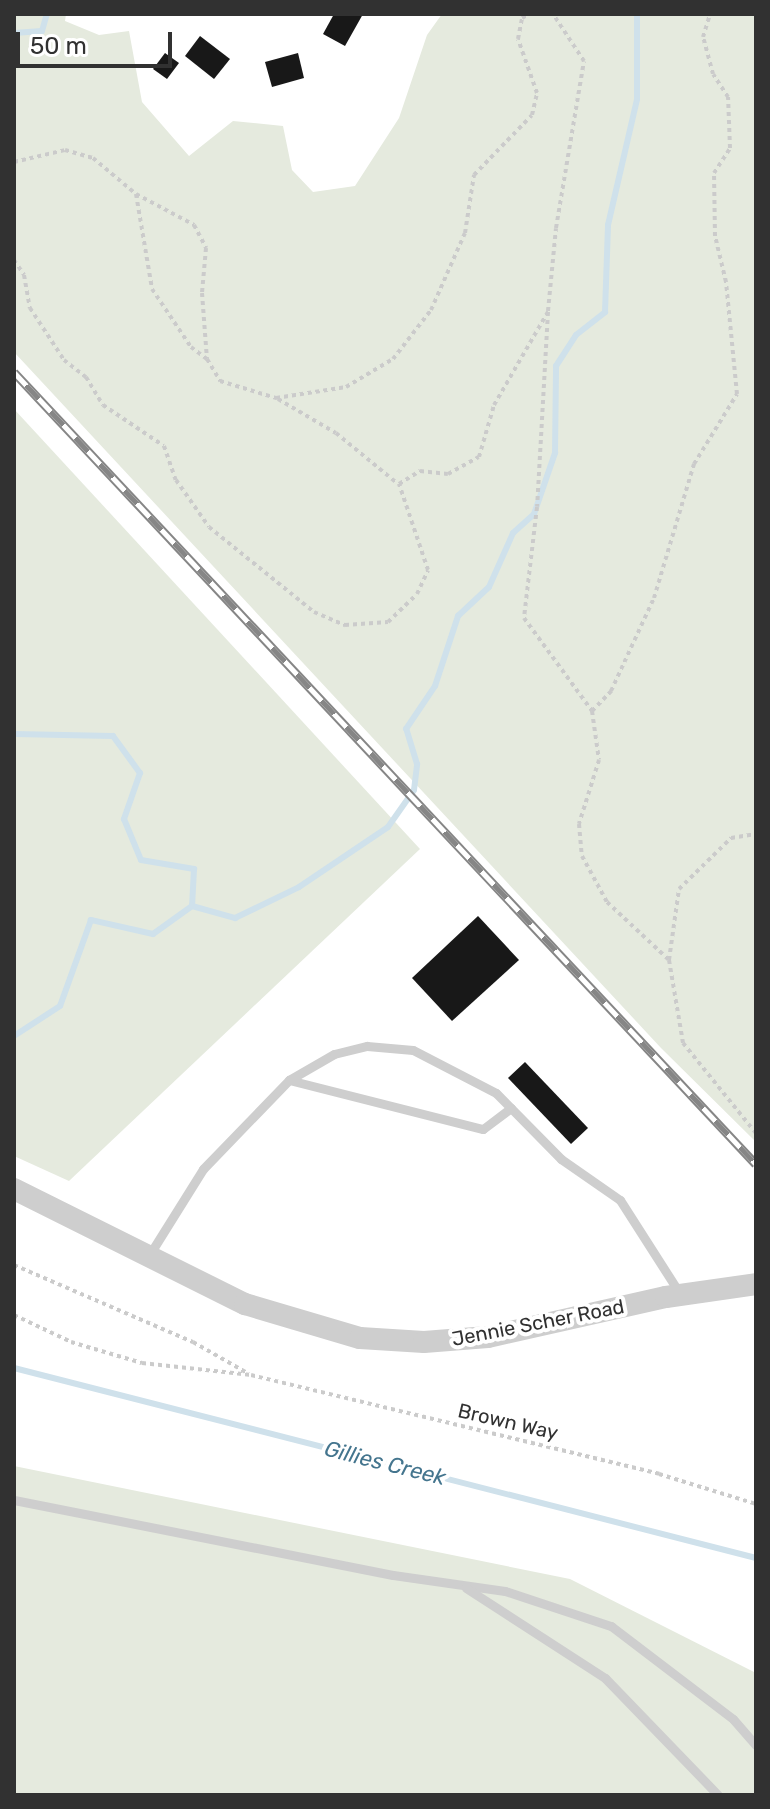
<!DOCTYPE html>
<style>
body{margin:0}
#map{position:relative;width:770px;height:1809px;overflow:hidden;background:#fff;font-family:Rubik,sans-serif}
div>[style]{position:absolute}
.green>*{inset:0;background:#e5eade}
.stream>*{height:6px;margin:-3px;padding:0 3px;transform-origin:3px;border-radius:3px;background:#cfe1eb}
.building>*{inset:0;background:#181818}
.path>*{height:4px;margin-top:-2px;transform-origin:0;background:repeating-linear-gradient(90deg,#cbcbcb 0 4px,transparent 0 8px)}
.service>*{height:9px;margin:-4.5px;padding:0 4.5px;transform-origin:4.5px;border-radius:4.5px;background:#cecece}
.tertiary>*{height:22px;margin:-11px;padding:0 11px;transform-origin:11px;border-radius:11px;background:#cecece}
.rail>*{height:9px;margin-top:-4.5px;transform-origin:0;background:repeating-linear-gradient(90deg,#fff 0 18px,#868686 0 36px);box-sizing:border-box;border-block:2px solid #868686}
span{translate:-50% -50%;white-space:nowrap;text-align:center;line-height:1.15;-webkit-text-stroke:8px #fff;paint-order:stroke}
.street-label{font-size:20px;color:#313131}
.water-label{font-size:22px;color:#44758e;font-style:italic}
.frame{position:absolute;inset:0;border:16px solid #313131;pointer-events:none}
.scale{position:absolute;left:16px;top:32px;width:156px;height:36px;box-sizing:border-box;border:4px solid #313131;border-top:0;padding-left:10px;font-size:24px;line-height:28px;white-space:nowrap;color:#313131;-webkit-text-stroke:6px #fff;paint-order:stroke}
</style>
<div id="map">
<div class="green">
<div style="clip-path:polygon(14px 14px,66px 14px,65px 21px,99px 35px,129px 31px,142px 102px,189px 156px,233px 121px,283px 126px,292px 170px,313px 192px,355px 186px,399px 118px,427px 35px,442px 14px,756px 14px,756px 1142px,661px 1048px,14px 352px)"></div>
<div style="clip-path:polygon(14px 409px,420px 849px,69px 1181px,14px 1156px)"></div>
<div style="clip-path:polygon(14px 1466px,570px 1579px,756px 1673px,756px 1795px,14px 1795px)"></div>
</div>
<div class="stream">
<div style="left:14px;top:33px;width:28px;rotate:-4deg"></div>
<div style="left:42px;top:31px;width:18px;rotate:-74deg"></div>
<div style="left:14px;top:734px;width:99px;rotate:1.2deg"></div>
<div style="left:113px;top:736px;width:46px;rotate:53.9deg"></div>
<div style="left:140px;top:773px;width:49px;rotate:109.2deg"></div>
<div style="left:124px;top:819px;width:44px;rotate:67.5deg"></div>
<div style="left:141px;top:860px;width:54px;rotate:9.6deg"></div>
<div style="left:194px;top:869px;width:37px;rotate:93deg"></div>
<div style="left:192px;top:906px;width:48px;rotate:144.3deg"></div>
<div style="left:153px;top:934px;width:64px;rotate:-167.3deg"></div>
<div style="left:91px;top:920px;width:91px;rotate:109.8deg"></div>
<div style="left:60px;top:1006px;width:55px;rotate:146.9deg"></div>
<div style="left:192px;top:906px;width:45px;rotate:15.6deg"></div>
<div style="left:235px;top:918px;width:71px;rotate:-25.8deg"></div>
<div style="left:299px;top:887px;width:107px;rotate:-34deg"></div>
<div style="left:388px;top:827px;width:45px;rotate:-54.9deg"></div>
<div style="left:414px;top:790px;width:26px;rotate:-83deg"></div>
<div style="left:417px;top:764px;width:37px;rotate:-107deg"></div>
<div style="left:406px;top:729px;width:52px;rotate:-56deg"></div>
<div style="left:435px;top:686px;width:74px;rotate:-71.8deg"></div>
<div style="left:458px;top:616px;width:42px;rotate:-43.1deg"></div>
<div style="left:489px;top:587px;width:59px;rotate:-66deg"></div>
<div style="left:513px;top:533px;width:28px;rotate:-42deg"></div>
<div style="left:534px;top:514px;width:65px;rotate:-71deg"></div>
<div style="left:555px;top:453px;width:87px;rotate:-89.3deg"></div>
<div style="left:556px;top:366px;width:37px;rotate:-57deg"></div>
<div style="left:576px;top:335px;width:37px;rotate:-38deg"></div>
<div style="left:605px;top:312px;width:87px;rotate:-88deg"></div>
<div style="left:608px;top:225px;width:129px;rotate:-77deg"></div>
<div style="left:637px;top:99px;width:85px;rotate:-90deg"></div>
<div style="left:14px;top:1368px;width:766px;rotate:14.36deg"></div>
</div>
<div class="building">
<div style="clip-path:polygon(334px 14px,363px 14px,345px 46px,323px 34px)"></div>
<div style="clip-path:polygon(200px 36px,230px 59px,214px 79px,185px 56px)"></div>
<div style="clip-path:polygon(165px 53px,179px 63px,167px 79px,153px 69px)"></div>
<div style="clip-path:polygon(298px 53px,304px 78px,272px 87px,265px 62px)"></div>
<div style="clip-path:polygon(478px 916px,519px 960px,452px 1021px,412px 978px)"></div>
<div style="clip-path:polygon(525px 1062px,588px 1128px,571px 1144px,508px 1078px)"></div>
</div>
<div class="path">
<div style="left:14px;top:162px;width:52px;rotate:-13.2deg"></div>
<div style="left:65px;top:150px;width:29px;rotate:16deg"></div>
<div style="left:93px;top:158px;width:56px;rotate:39.9deg"></div>
<div style="left:136px;top:194px;width:66px;rotate:28.1deg"></div>
<div style="left:194px;top:225px;width:26px;rotate:62deg"></div>
<div style="left:206px;top:248px;width:45px;rotate:95.1deg"></div>
<div style="left:202px;top:293px;width:66px;rotate:85.7deg"></div>
<div style="left:207px;top:359px;width:26px;rotate:59deg"></div>
<div style="left:220px;top:381px;width:59px;rotate:16.9deg"></div>
<div style="left:276px;top:398px;width:71px;rotate:-8.9deg"></div>
<div style="left:346px;top:387px;width:55px;rotate:-30.8deg"></div>
<div style="left:393px;top:359px;width:62px;rotate:-52.2deg"></div>
<div style="left:431px;top:310px;width:84px;rotate:-66.2deg"></div>
<div style="left:465px;top:233px;width:59px;rotate:-81.2deg"></div>
<div style="left:474px;top:175px;width:83px;rotate:-46deg"></div>
<div style="left:532px;top:115px;width:23px;rotate:-77deg"></div>
<div style="left:537px;top:93px;width:57px;rotate:-109.4deg"></div>
<div style="left:518px;top:39px;width:21px;rotate:-79deg"></div>
<div style="left:522px;top:18px;width:8px;rotate:-30deg"></div>
<div style="left:136px;top:194px;width:96px;rotate:80.4deg"></div>
<div style="left:152px;top:289px;width:70px;rotate:56.1deg"></div>
<div style="left:191px;top:347px;width:20px;rotate:37deg"></div>
<div style="left:14px;top:260px;width:18px;rotate:56deg"></div>
<div style="left:24px;top:275px;width:34px;rotate:80deg"></div>
<div style="left:30px;top:308px;width:62px;rotate:56.8deg"></div>
<div style="left:64px;top:360px;width:28px;rotate:38deg"></div>
<div style="left:86px;top:377px;width:33px;rotate:59deg"></div>
<div style="left:103px;top:405px;width:73px;rotate:33.9deg"></div>
<div style="left:164px;top:446px;width:36px;rotate:71deg"></div>
<div style="left:176px;top:480px;width:57px;rotate:54.9deg"></div>
<div style="left:209px;top:527px;width:135px;rotate:39deg"></div>
<div style="left:314px;top:612px;width:34px;rotate:23deg"></div>
<div style="left:345px;top:625px;width:43px;rotate:-4deg"></div>
<div style="left:388px;top:622px;width:40px;rotate:-44deg"></div>
<div style="left:417px;top:594px;width:26px;rotate:-65deg"></div>
<div style="left:428px;top:570px;width:91px;rotate:-108.6deg"></div>
<div style="left:399px;top:484px;width:25px;rotate:-32deg"></div>
<div style="left:420px;top:471px;width:28px;rotate:6deg"></div>
<div style="left:448px;top:474px;width:35px;rotate:-29deg"></div>
<div style="left:479px;top:457px;width:54px;rotate:-73.9deg"></div>
<div style="left:494px;top:405px;width:108px;rotate:-59.9deg"></div>
<div style="left:548px;top:312px;width:195px;rotate:93.2deg"></div>
<div style="left:537px;top:507px;width:112px;rotate:96.7deg"></div>
<div style="left:524px;top:618px;width:115px;rotate:53.8deg"></div>
<div style="left:592px;top:711px;width:49px;rotate:81.9deg"></div>
<div style="left:599px;top:760px;width:67px;rotate:107.4deg"></div>
<div style="left:579px;top:824px;width:32px;rotate:85deg"></div>
<div style="left:582px;top:856px;width:52px;rotate:61.5deg"></div>
<div style="left:607px;top:902px;width:85px;rotate:43.1deg"></div>
<div style="left:669px;top:960px;width:72px;rotate:-82deg"></div>
<div style="left:679px;top:889px;width:73px;rotate:-44.4deg"></div>
<div style="left:731px;top:838px;width:25px;rotate:-9deg"></div>
<div style="left:548px;top:311px;width:83px;rotate:-84.5deg"></div>
<div style="left:556px;top:228px;width:169px;rotate:-80.5deg"></div>
<div style="left:584px;top:61px;width:56px;rotate:-123.4deg"></div>
<div style="left:278px;top:399px;width:67px;rotate:30.4deg"></div>
<div style="left:336px;top:433px;width:80px;rotate:39.4deg"></div>
<div style="left:592px;top:711px;width:28px;rotate:-46deg"></div>
<div style="left:611px;top:691px;width:102px;rotate:-65.2deg"></div>
<div style="left:654px;top:598px;width:140px;rotate:-73.4deg"></div>
<div style="left:694px;top:464px;width:82px;rotate:-58.4deg"></div>
<div style="left:737px;top:394px;width:113px;rotate:-95.6deg"></div>
<div style="left:726px;top:282px;width:47px;rotate:-103.4deg"></div>
<div style="left:715px;top:236px;width:63px;rotate:-90.9deg"></div>
<div style="left:714px;top:173px;width:30px;rotate:-57deg"></div>
<div style="left:730px;top:148px;width:51px;rotate:-92.2deg"></div>
<div style="left:728px;top:97px;width:27px;rotate:-123deg"></div>
<div style="left:713px;top:74px;width:38px;rotate:-105deg"></div>
<div style="left:703px;top:37px;width:24px;rotate:-73deg"></div>
<div style="left:669px;top:960px;width:84px;rotate:80.4deg"></div>
<div style="left:683px;top:1043px;width:116px;rotate:51deg"></div>
<div style="left:14px;top:1265px;width:195px;rotate:23.3deg"></div>
<div style="left:193px;top:1342px;width:64px;rotate:29.7deg"></div>
<div style="left:14px;top:1315px;width:63px;rotate:25.3deg"></div>
<div style="left:71px;top:1342px;width:74px;rotate:16.5deg"></div>
<div style="left:142px;top:1363px;width:110px;rotate:6.3deg"></div>
<div style="left:251px;top:1375px;width:420px;rotate:13.6deg"></div>
<div style="left:659px;top:1474px;width:102px;rotate:17.2deg"></div>
</div>
<div class="service">
<div style="left:289px;top:1080px;width:200px;rotate:14.2deg"></div>
<div style="left:483px;top:1129px;width:35px;rotate:-37deg"></div>
<div style="left:148px;top:1257px;width:104px;rotate:-58deg"></div>
<div style="left:203px;top:1169px;width:124px;rotate:-46deg"></div>
<div style="left:289px;top:1080px;width:52px;rotate:-30deg"></div>
<div style="left:334px;top:1054px;width:34px;rotate:-14deg"></div>
<div style="left:367px;top:1046px;width:46px;rotate:5deg"></div>
<div style="left:413px;top:1050px;width:93px;rotate:27.4deg"></div>
<div style="left:496px;top:1093px;width:93px;rotate:45.4deg"></div>
<div style="left:561px;top:1159px;width:72px;rotate:34.8deg"></div>
<div style="left:620px;top:1200px;width:112px;rotate:57.4deg"></div>
<div style="left:14px;top:1500px;width:386px;rotate:11.2deg"></div>
<div style="left:393px;top:1575px;width:113px;rotate:8.1deg"></div>
<div style="left:505px;top:1591px;width:112px;rotate:18.3deg"></div>
<div style="left:611px;top:1626px;width:153px;rotate:37.3deg"></div>
<div style="left:733px;top:1719px;width:35px;rotate:49deg"></div>
<div style="left:466px;top:1588px;width:166px;rotate:32.9deg"></div>
<div style="left:605px;top:1678px;width:163px;rotate:46deg"></div>
</div>
<div class="tertiary">
<div style="left:14px;top:1189px;width:258px;rotate:26.5deg"></div>
<div style="left:245px;top:1304px;width:120px;rotate:16.5deg"></div>
<div style="left:360px;top:1338px;width:64px;rotate:3.6deg"></div>
<div style="left:424px;top:1342px;width:64px;rotate:-4.5deg"></div>
<div style="left:488px;top:1337px;width:182px;rotate:-12.7deg"></div>
<div style="left:666px;top:1297px;width:91px;rotate:-8.2deg"></div>
</div>
<div class="rail">
<div style="left:14px;top:372px;width:1085px;rotate:46.87deg"></div>
</div>
<div class="street-label">
<span style="left:538px;top:1323px;rotate:-11deg">Jennie Scher Road</span>
<span style="left:508px;top:1422px;rotate:13deg">Brown Way</span>
</div>
<div class="water-label">
<span style="left:385px;top:1463px;rotate:14deg">Gillies Creek</span>
</div>
<div class="frame"></div>
<div class="scale">50 m</div>
</div>
